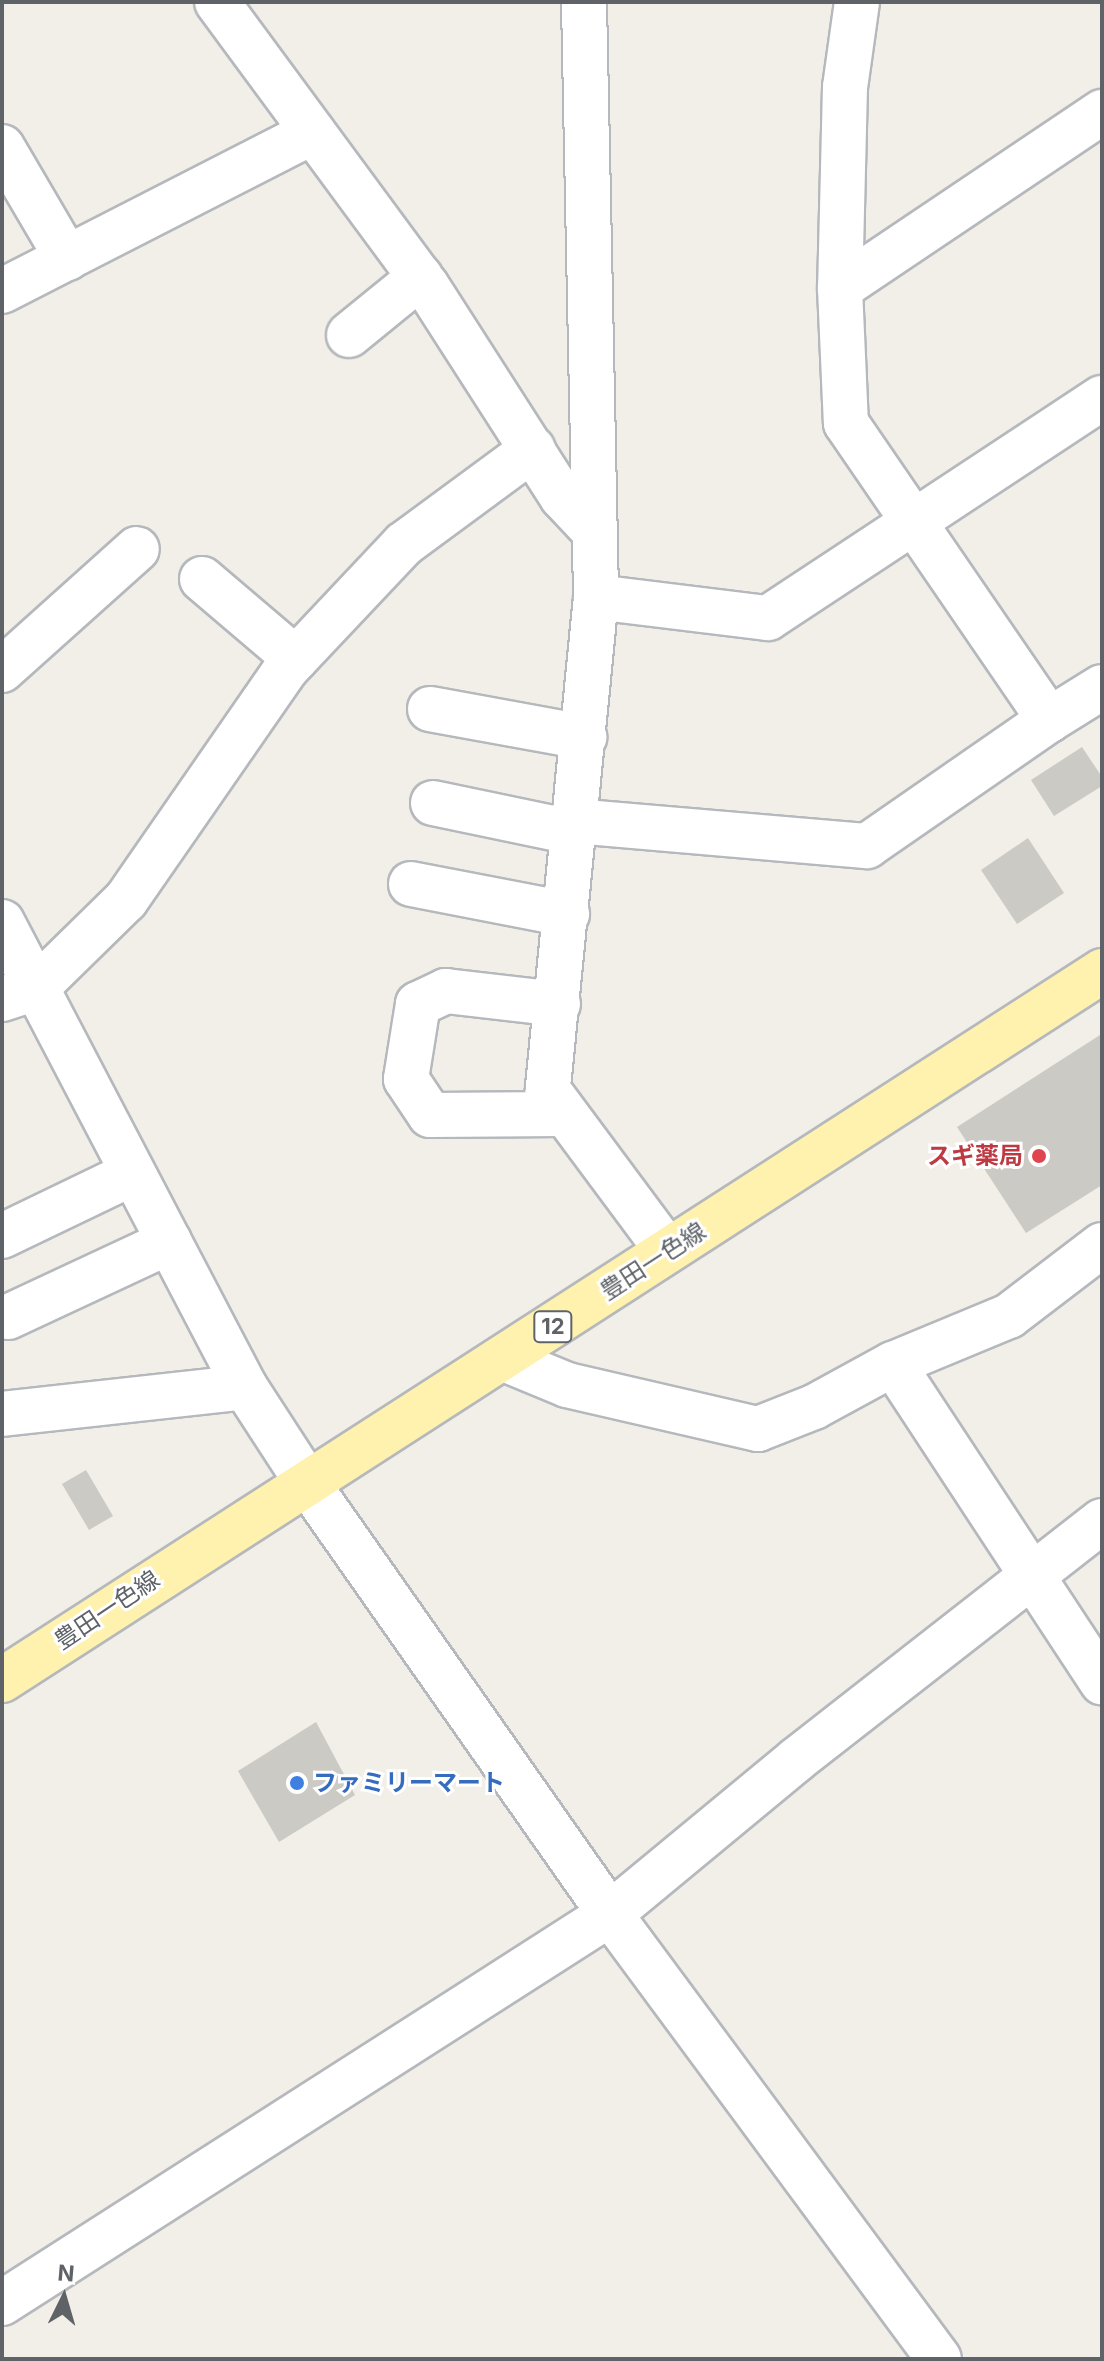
<!DOCTYPE html>
<meta charset="utf-8">
<style>
body{margin:0}
#map{position:relative;width:1104px;height:2361px;overflow:hidden;background:#f1efe8;font-family:Inter,"Noto Sans JP",sans-serif}
div>[style]{position:absolute}
.building>*{inset:0;background:#cccac5}
.roads{filter:drop-shadow(2px 0 #b5b8bc) drop-shadow(-2px 0 #b5b8bc) drop-shadow(0 2px #b5b8bc) drop-shadow(0 -2px #b5b8bc)}
.minor>*{height:44px;margin:-22px;padding:0 22px;transform-origin:22px;border-radius:22px;background:#fff}
.major>*{height:44px;margin:-22px;padding:0 22px;transform-origin:22px;border-radius:22px;background:#fff2af}
.dots>*{width:22px;height:22px;translate:-50% -50%;box-sizing:border-box;border:4px solid #fff;border-radius:50%}
span{translate:-50% -50%;white-space:nowrap;text-align:center;line-height:1.15;-webkit-text-stroke:6px #fff;paint-order:stroke}
.shield-label span{padding:2px 6px;background:#fff;border:2px solid;border-radius:6px;-webkit-text-stroke-width:0}
.shield-label{font-size:22px;color:#5f6368;font-weight:700}
.health-label{font-size:24px;color:#be3a42;font-weight:700}
.right{translate:-100% -50%;text-align:right}
.street-label{font-size:24px;color:#5f6368}
.shop-label{font-size:24px;color:#366cbe;font-weight:700}
.left{translate:0 -50%;text-align:left}
.frame{position:absolute;inset:0;border:4px solid #5f6368;pointer-events:none}
.north{position:absolute;left:24px;top:2257px;width:80px;height:80px;-webkit-text-stroke:6px #fff;paint-order:stroke;rotate:5deg;font-size:22px;font-weight:700;line-height:32px;text-align:center;color:#5f6368}
.north::after{content:'';display:block;margin:auto;width:28px;height:36px;background:#5f6368;clip-path:polygon(50% 0,100% 100%,50% 72%,0 100%)}
</style>
<div id="map">
<div class="building">
<div style="clip-path:polygon(1082px 747px,1102px 777px,1102px 786px,1054px 816px,1031px 780px)"></div>
<div style="clip-path:polygon(1028px 838px,1064px 893px,1017px 924px,981px 870px)"></div>
<div style="clip-path:polygon(1100px 1035px,1102px 1185px,1026px 1233px,957px 1127px)"></div>
<div style="clip-path:polygon(86px 1470px,113px 1516px,89px 1530px,62px 1484px)"></div>
<div style="clip-path:polygon(316px 1722px,355px 1795px,279px 1842px,238px 1771px)"></div>
</div>
<div class="roads">
<div class="minor">
<div style="left:217px;top:2px;width:352px;rotate:53.6deg"></div>
<div style="left:426px;top:285px;width:252px;rotate:57.3deg"></div>
<div style="left:562px;top:497px;width:48px;rotate:46.7deg"></div>
<div style="left:584px;top:2px;width:595px;rotate:88.84deg"></div>
<div style="left:596px;top:597px;width:495px;rotate:95.6deg"></div>
<div style="left:548px;top:1090px;width:199px;rotate:53.4deg"></div>
<div style="left:857px;top:2px;width:86px;rotate:98deg"></div>
<div style="left:845px;top:87px;width:201px;rotate:91.4deg"></div>
<div style="left:840px;top:288px;width:135px;rotate:87.5deg"></div>
<div style="left:846px;top:423px;width:360px;rotate:55.6deg"></div>
<div style="left:1049px;top:720px;width:62px;rotate:-31.9deg"></div>
<div style="left:2px;top:147px;width:129px;rotate:59.6deg"></div>
<div style="left:840px;top:288px;width:316px;rotate:-33.9deg"></div>
<div style="left:2px;top:291px;width:349px;rotate:-27.1deg"></div>
<div style="left:349px;top:335px;width:92px;rotate:-39.2deg"></div>
<div style="left:202px;top:579px;width:123px;rotate:40.4deg"></div>
<div style="left:596px;top:597px;width:173px;rotate:7deg"></div>
<div style="left:768px;top:618px;width:400px;rotate:-33.4deg"></div>
<div style="left:2px;top:670px;width:181px;rotate:-41.9deg"></div>
<div style="left:430px;top:709px;width:157px;rotate:10.3deg"></div>
<div style="left:433px;top:803px;width:142px;rotate:11.8deg"></div>
<div style="left:574px;top:821px;width:294px;rotate:4.9deg"></div>
<div style="left:867px;top:846px;width:221px;rotate:-34.7deg"></div>
<div style="left:411px;top:884px;width:159px;rotate:10.9deg"></div>
<div style="left:2px;top:922px;width:525px;rotate:62.41deg"></div>
<div style="left:245px;top:1387px;width:116px;rotate:57deg"></div>
<div style="left:308px;top:1484px;width:525px;rotate:54.92deg"></div>
<div style="left:610px;top:1914px;width:553px;rotate:53.52deg"></div>
<div style="left:2px;top:999px;width:36px;rotate:-18deg"></div>
<div style="left:36px;top:988px;width:126px;rotate:-44.4deg"></div>
<div style="left:126px;top:900px;width:281px;rotate:-55.3deg"></div>
<div style="left:286px;top:669px;width:172px;rotate:-46.7deg"></div>
<div style="left:404px;top:544px;width:160px;rotate:-36.4deg"></div>
<div style="left:558px;top:1004px;width:113px;rotate:-173.4deg"></div>
<div style="left:446px;top:991px;width:31px;rotate:155deg"></div>
<div style="left:418px;top:1004px;width:76px;rotate:99.1deg"></div>
<div style="left:406px;top:1079px;width:43px;rotate:56.3deg"></div>
<div style="left:430px;top:1115px;width:132px;rotate:-0.4deg"></div>
<div style="left:2px;top:1236px;width:145px;rotate:-25.7deg"></div>
<div style="left:8px;top:1317px;width:178px;rotate:-25deg"></div>
<div style="left:504px;top:1359px;width:68px;rotate:22.4deg"></div>
<div style="left:567px;top:1385px;width:196px;rotate:13deg"></div>
<div style="left:758px;top:1429px;width:60px;rotate:-21.4deg"></div>
<div style="left:814px;top:1407px;width:90px;rotate:-28.6deg"></div>
<div style="left:893px;top:1364px;width:126px;rotate:-22.5deg"></div>
<div style="left:1009px;top:1316px;width:117px;rotate:-37.4deg"></div>
<div style="left:893px;top:1364px;width:381px;rotate:56.7deg"></div>
<div style="left:2px;top:1414px;width:244px;rotate:-6.3deg"></div>
<div style="left:2px;top:2303px;width:722px;rotate:-32.61deg"></div>
<div style="left:610px;top:1914px;width:241px;rotate:-39.6deg"></div>
<div style="left:796px;top:1760px;width:388px;rotate:-38deg"></div>
</div>
<div class="major">
<div style="left:2px;top:1680px;width:1309px;rotate:-32.8deg"></div>
</div>
</div>
<div class="dots">
<div style="left:1039px;top:1156px;background:#e0444e"></div>
<div style="left:297px;top:1783px;background:#3f7fe0"></div>
</div>
<div class="shield-label">
<span style="left:553px;top:1327px">12</span>
</div>
<div class="health-label">
<span class="right" style="left:1023px;top:1156px">スギ薬局</span>
</div>
<div class="street-label">
<span style="left:653px;top:1261px;rotate:-33deg">豊田一色線</span>
<span style="left:107px;top:1610px;rotate:-34deg">豊田一色線</span>
</div>
<div class="shop-label">
<span class="left" style="left:313px;top:1783px">ファミリーマート</span>
</div>
<div class="frame"></div>
<div class="north">N</div>
</div>
